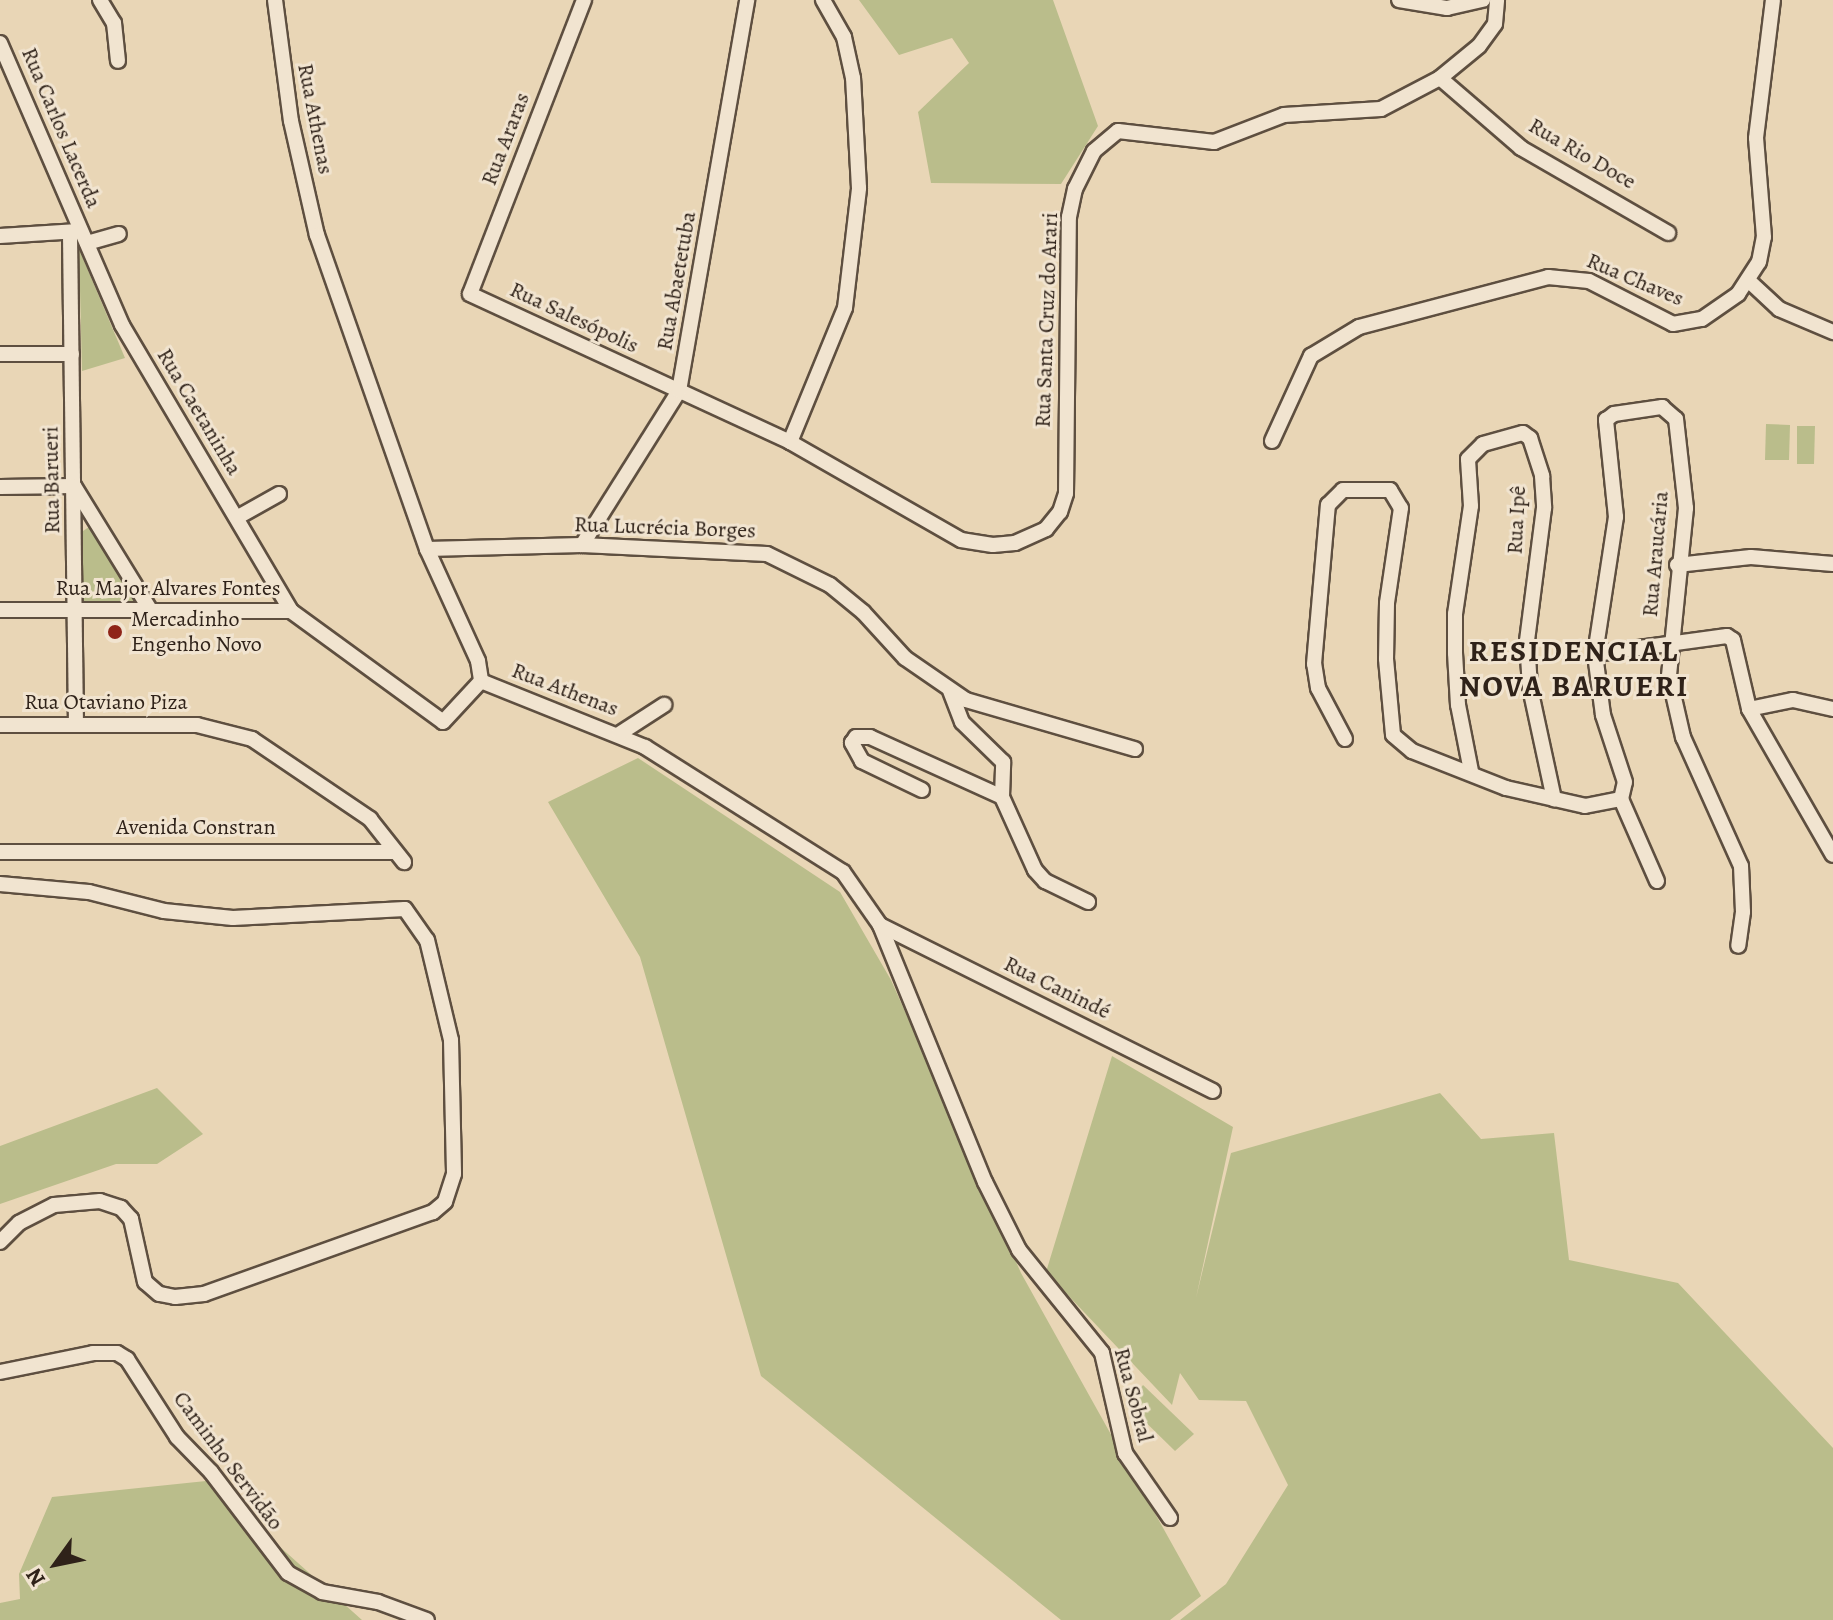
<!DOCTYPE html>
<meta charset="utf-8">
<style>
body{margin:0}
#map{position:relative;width:1833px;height:1620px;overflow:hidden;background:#e9d6b6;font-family:Alegreya,serif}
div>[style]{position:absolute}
.green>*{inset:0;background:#babd8b}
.roads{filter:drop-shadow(2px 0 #5e4f40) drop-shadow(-2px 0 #5e4f40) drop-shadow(0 2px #5e4f40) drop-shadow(0 -2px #5e4f40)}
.street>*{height:14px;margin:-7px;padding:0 7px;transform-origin:7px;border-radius:7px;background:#f1e4d0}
.dots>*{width:22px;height:22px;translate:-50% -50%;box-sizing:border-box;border:4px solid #f1e4d0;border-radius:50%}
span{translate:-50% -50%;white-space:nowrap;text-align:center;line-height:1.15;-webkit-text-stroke:6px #f1e4d0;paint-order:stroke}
.street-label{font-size:22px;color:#2f2219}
.poi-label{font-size:22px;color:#2f2219}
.left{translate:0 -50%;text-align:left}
.district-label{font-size:30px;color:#2f2219;font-weight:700;letter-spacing:2px}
.north{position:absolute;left:16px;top:1524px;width:80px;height:80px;-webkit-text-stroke:6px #f1e4d0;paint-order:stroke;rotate:237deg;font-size:22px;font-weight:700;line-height:32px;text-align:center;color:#2f2219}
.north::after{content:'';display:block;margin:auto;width:28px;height:36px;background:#2f2219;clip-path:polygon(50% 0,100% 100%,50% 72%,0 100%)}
</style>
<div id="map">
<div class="green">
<div style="clip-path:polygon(859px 0,1053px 0,1098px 126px,1061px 184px,931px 183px,918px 112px,969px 63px,952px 38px,899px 55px)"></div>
<div style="clip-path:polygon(79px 249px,125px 358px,82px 371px)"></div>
<div style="clip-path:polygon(1766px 424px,1790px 425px,1789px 460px,1765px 460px)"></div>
<div style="clip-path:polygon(1797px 426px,1815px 426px,1814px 464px,1797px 464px)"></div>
<div style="clip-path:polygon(89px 527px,96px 531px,140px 602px,82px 601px,83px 531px)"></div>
<div style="clip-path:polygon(638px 758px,840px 892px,891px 980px,1021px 1273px,1201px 1596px,1170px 1620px,1061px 1620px,761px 1376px,640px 957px,548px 802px)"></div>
<div style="clip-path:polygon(1112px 1056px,1233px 1127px,1196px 1298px,1231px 1153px,1440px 1093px,1481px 1139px,1554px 1133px,1569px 1260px,1678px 1283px,1833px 1448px,1833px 1620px,1180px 1620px,1226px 1584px,1288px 1485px,1246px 1401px,1199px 1400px,1180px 1373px,1172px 1405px,1046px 1272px)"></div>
<div style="clip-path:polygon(157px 1088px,203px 1134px,157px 1164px,116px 1164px,0 1204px,0 1146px)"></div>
<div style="clip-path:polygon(1143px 1385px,1194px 1434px,1175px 1451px,1127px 1404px)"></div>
<div style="clip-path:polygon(206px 1481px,362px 1620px,0 1620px,0 1603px,20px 1599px,19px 1574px,52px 1497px)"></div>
</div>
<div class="roads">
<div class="street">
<div style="left:100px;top:0;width:27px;rotate:59deg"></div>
<div style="left:114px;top:23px;width:38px;rotate:84deg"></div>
<div style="left:275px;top:0;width:122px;rotate:82.5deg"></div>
<div style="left:291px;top:121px;width:117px;rotate:77.2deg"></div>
<div style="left:317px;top:235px;width:333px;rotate:70.7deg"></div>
<div style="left:427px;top:549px;width:123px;rotate:65.5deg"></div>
<div style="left:478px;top:661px;width:20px;rotate:81deg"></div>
<div style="left:481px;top:681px;width:177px;rotate:21.9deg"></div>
<div style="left:645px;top:747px;width:234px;rotate:32.3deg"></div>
<div style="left:843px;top:872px;width:65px;rotate:55.1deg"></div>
<div style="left:880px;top:925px;width:278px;rotate:67.8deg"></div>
<div style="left:985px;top:1182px;width:76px;rotate:63.4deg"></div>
<div style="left:1019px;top:1250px;width:132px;rotate:51.1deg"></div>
<div style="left:1102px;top:1353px;width:103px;rotate:77deg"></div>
<div style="left:1125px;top:1453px;width:79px;rotate:55.3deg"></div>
<div style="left:584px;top:0;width:315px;rotate:111.2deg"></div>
<div style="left:470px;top:294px;width:353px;rotate:24.8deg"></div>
<div style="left:790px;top:442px;width:197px;rotate:29.8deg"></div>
<div style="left:961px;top:540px;width:32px;rotate:9deg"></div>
<div style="left:993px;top:545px;width:22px;rotate:-5deg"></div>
<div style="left:1015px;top:543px;width:34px;rotate:-24deg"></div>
<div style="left:1046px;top:529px;width:22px;rotate:-51deg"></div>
<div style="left:1060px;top:512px;width:20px;rotate:-72deg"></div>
<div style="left:1066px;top:493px;width:276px;rotate:-89.4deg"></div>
<div style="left:1069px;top:217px;width:29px;rotate:-78deg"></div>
<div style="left:1075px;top:189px;width:42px;rotate:-63.4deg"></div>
<div style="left:1094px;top:151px;width:31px;rotate:-40deg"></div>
<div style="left:1118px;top:131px;width:97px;rotate:6.5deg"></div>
<div style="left:1214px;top:142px;width:75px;rotate:-21.1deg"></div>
<div style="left:1284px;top:115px;width:97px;rotate:-3.5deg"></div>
<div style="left:1381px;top:109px;width:67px;rotate:-27.7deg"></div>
<div style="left:1440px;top:78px;width:50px;rotate:-39.4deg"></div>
<div style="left:1479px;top:46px;width:27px;rotate:-54deg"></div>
<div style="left:1495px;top:24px;width:24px;rotate:-85deg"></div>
<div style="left:1399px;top:0;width:49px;rotate:9.5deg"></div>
<div style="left:1447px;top:8px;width:37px;rotate:-13deg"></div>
<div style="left:0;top:43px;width:307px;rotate:66.6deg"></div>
<div style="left:122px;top:325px;width:332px;rotate:59.4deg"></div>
<div style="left:1440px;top:78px;width:107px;rotate:40.8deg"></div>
<div style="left:1521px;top:148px;width:170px;rotate:30deg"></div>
<div style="left:70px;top:235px;width:490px;rotate:89.3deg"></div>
<div style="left:0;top:236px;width:78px;rotate:-3.7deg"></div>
<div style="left:87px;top:243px;width:33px;rotate:-16deg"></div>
<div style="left:1749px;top:281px;width:41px;rotate:43deg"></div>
<div style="left:1779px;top:309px;width:59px;rotate:23.1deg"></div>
<div style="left:0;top:354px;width:72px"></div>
<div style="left:1272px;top:441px;width:94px;rotate:-65.4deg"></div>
<div style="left:1311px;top:356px;width:56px;rotate:-31.1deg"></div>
<div style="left:1359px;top:327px;width:196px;rotate:-14.8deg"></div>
<div style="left:1548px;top:277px;width:41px;rotate:5.6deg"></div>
<div style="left:1589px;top:281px;width:94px;rotate:27.1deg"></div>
<div style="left:1673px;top:324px;width:29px;rotate:-10deg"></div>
<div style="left:1702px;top:319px;width:44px;rotate:-34.8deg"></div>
<div style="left:1738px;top:294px;width:38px;rotate:-57deg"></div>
<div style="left:1759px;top:262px;width:25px;rotate:-79deg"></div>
<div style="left:1764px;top:237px;width:99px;rotate:-94.6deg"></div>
<div style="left:1756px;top:138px;width:139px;rotate:-83deg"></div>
<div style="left:790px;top:442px;width:145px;rotate:-67.7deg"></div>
<div style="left:845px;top:308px;width:121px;rotate:-83.3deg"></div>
<div style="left:859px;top:188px;width:110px;rotate:-93.1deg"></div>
<div style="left:853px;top:78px;width:42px;rotate:-102.4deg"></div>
<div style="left:844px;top:37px;width:43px;rotate:-119.6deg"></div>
<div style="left:0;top:487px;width:74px;rotate:-0.8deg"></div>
<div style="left:74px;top:486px;width:147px;rotate:58.4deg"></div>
<div style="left:238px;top:517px;width:47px;rotate:-29.3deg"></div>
<div style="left:582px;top:545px;width:182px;rotate:-57.8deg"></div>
<div style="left:679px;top:391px;width:397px;rotate:-80.1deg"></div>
<div style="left:427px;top:549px;width:155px;rotate:-1.5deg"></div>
<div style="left:582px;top:545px;width:185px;rotate:2.8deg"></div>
<div style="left:767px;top:554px;width:70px;rotate:26.2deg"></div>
<div style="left:830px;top:585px;width:43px;rotate:39.3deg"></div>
<div style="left:863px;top:612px;width:62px;rotate:47.6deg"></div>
<div style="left:905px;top:658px;width:74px;rotate:34.5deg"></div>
<div style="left:966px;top:700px;width:176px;rotate:16.2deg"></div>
<div style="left:1677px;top:565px;width:74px;rotate:-6.2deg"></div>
<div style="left:1751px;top:557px;width:82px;rotate:4.9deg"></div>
<div style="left:0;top:610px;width:291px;rotate:0.2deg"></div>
<div style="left:291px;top:611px;width:188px;rotate:36.1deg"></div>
<div style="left:443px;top:722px;width:56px;rotate:-47.2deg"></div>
<div style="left:1595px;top:654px;width:133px;rotate:-7.8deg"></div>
<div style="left:1727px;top:636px;width:7px;rotate:34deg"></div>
<div style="left:1733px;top:640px;width:71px;rotate:76.9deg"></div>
<div style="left:1749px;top:709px;width:168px;rotate:60.1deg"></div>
<div style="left:1749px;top:709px;width:45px;rotate:-11.6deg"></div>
<div style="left:1793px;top:700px;width:41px;rotate:12.7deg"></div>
<div style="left:0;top:725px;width:197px"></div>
<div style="left:197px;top:725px;width:57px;rotate:14.3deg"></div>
<div style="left:252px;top:739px;width:143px;rotate:34.1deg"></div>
<div style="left:370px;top:819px;width:55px;rotate:51.7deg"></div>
<div style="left:619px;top:734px;width:54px;rotate:-32.8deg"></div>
<div style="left:1345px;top:739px;width:58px;rotate:-117.9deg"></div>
<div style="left:1318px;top:688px;width:24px;rotate:-99deg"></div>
<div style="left:1314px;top:664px;width:160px;rotate:-85deg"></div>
<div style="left:1328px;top:505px;width:21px;rotate:-45deg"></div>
<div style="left:1343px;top:490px;width:47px"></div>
<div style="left:1390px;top:490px;width:21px;rotate:59deg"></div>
<div style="left:1401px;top:508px;width:96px;rotate:98.4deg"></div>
<div style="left:1387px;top:603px;width:56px;rotate:91deg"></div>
<div style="left:1386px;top:659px;width:76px;rotate:84.7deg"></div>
<div style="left:1393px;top:735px;width:25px;rotate:40deg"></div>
<div style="left:1412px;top:751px;width:101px;rotate:21.5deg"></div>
<div style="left:1506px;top:788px;width:81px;rotate:12.8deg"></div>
<div style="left:1585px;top:806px;width:37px;rotate:-11deg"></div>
<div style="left:1471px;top:771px;width:67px;rotate:-101.1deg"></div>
<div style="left:1458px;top:705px;width:52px;rotate:-93.3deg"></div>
<div style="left:1455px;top:653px;width:39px;rotate:-90deg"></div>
<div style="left:1455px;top:614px;width:109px;rotate:-81.6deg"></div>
<div style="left:1471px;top:506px;width:47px;rotate:-93.7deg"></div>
<div style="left:1468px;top:459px;width:21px;rotate:-45deg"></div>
<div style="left:1483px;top:444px;width:41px;rotate:-15.4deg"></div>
<div style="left:1523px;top:433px;width:9px;rotate:36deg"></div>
<div style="left:1530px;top:438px;width:40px;rotate:72deg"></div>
<div style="left:1542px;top:476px;width:32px;rotate:86deg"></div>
<div style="left:1544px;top:508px;width:134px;rotate:97.3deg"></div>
<div style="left:1527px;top:641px;width:47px;rotate:86.3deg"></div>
<div style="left:1530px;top:688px;width:114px;rotate:77.8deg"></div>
<div style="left:922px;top:790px;width:67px;rotate:-154.2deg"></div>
<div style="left:862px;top:761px;width:21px;rotate:-119deg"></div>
<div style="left:852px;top:743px;width:7px;rotate:-56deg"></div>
<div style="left:856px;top:737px;width:14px"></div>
<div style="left:870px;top:737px;width:145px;rotate:24.4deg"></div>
<div style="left:1002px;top:797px;width:35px;rotate:-88deg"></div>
<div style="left:1003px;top:762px;width:57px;rotate:-135.7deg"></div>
<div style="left:962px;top:722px;width:33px;rotate:-111deg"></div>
<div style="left:1002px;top:797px;width:80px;rotate:65.7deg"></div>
<div style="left:1035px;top:870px;width:15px;rotate:48deg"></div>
<div style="left:1045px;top:881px;width:48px;rotate:26deg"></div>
<div style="left:0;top:852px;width:393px"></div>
<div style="left:1657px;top:881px;width:90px;rotate:-113.7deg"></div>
<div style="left:1621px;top:799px;width:17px;rotate:-77deg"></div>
<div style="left:1625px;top:782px;width:71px;rotate:-108.2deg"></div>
<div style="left:1603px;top:715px;width:62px;rotate:-97.5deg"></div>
<div style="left:1595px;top:654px;width:139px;rotate:-81.3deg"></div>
<div style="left:1616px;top:517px;width:98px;rotate:-95.9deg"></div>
<div style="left:1606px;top:420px;width:10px;rotate:-37deg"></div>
<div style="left:1614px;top:414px;width:49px;rotate:-8.3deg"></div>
<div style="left:1662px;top:407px;width:18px;rotate:41deg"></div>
<div style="left:1676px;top:419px;width:90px;rotate:83.6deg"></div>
<div style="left:1686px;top:508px;width:169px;rotate:95.8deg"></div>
<div style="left:1669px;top:676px;width:63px;rotate:77.1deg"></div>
<div style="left:1683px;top:737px;width:141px;rotate:65.8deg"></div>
<div style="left:1741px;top:866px;width:46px;rotate:87.5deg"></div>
<div style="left:1743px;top:912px;width:34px;rotate:98deg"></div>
<div style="left:0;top:884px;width:89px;rotate:5.1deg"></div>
<div style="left:89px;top:892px;width:77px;rotate:14.2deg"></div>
<div style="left:164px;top:911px;width:69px;rotate:5.8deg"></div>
<div style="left:233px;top:918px;width:172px;rotate:-3deg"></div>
<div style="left:405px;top:909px;width:38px;rotate:55deg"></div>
<div style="left:427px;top:940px;width:103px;rotate:76.5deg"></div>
<div style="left:451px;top:1040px;width:134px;rotate:88.7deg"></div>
<div style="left:454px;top:1174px;width:29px;rotate:108deg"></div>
<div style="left:445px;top:1202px;width:16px;rotate:140deg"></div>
<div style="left:433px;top:1212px;width:243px;rotate:160.3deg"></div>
<div style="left:204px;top:1294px;width:29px;rotate:174deg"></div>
<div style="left:175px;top:1297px;width:16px;rotate:-169deg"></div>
<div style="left:159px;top:1294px;width:18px;rotate:-139deg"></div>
<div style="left:145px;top:1282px;width:65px;rotate:-102.5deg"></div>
<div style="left:131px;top:1219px;width:15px;rotate:-132deg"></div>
<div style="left:121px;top:1208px;width:22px;rotate:-162deg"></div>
<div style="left:100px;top:1201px;width:46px;rotate:175deg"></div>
<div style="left:54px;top:1205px;width:39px;rotate:153deg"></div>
<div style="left:19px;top:1223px;width:27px;rotate:135deg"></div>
<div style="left:880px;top:925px;width:372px;rotate:26.5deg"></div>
<div style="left:0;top:1372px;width:95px;rotate:-11.5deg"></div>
<div style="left:93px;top:1353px;width:24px"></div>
<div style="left:117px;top:1353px;width:12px;rotate:31deg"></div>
<div style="left:127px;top:1359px;width:93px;rotate:57.3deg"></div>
<div style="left:177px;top:1437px;width:49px;rotate:45.8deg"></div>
<div style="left:211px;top:1472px;width:127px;rotate:52.7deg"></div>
<div style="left:288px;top:1573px;width:39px;rotate:29deg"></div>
<div style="left:322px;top:1592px;width:57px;rotate:10.1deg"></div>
<div style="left:378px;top:1602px;width:52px;rotate:20.2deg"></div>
</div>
</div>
<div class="dots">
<div style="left:115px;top:632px;background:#8f2418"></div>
</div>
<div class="street-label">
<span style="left:315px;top:119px;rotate:79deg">Rua Athenas</span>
<span style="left:61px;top:128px;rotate:67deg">Rua Carlos Lacerda</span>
<span style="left:506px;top:139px;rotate:-69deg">Rua Araras</span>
<span style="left:1582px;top:154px;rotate:30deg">Rua Rio Doce</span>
<span style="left:1635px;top:280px;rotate:23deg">Rua Chaves</span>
<span style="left:677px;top:281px;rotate:-80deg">Rua Abaetetuba</span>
<span style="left:574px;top:318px;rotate:25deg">Rua Salesópolis</span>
<span style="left:1047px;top:320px;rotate:-88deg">Rua Santa Cruz do Arari</span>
<span style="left:199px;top:412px;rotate:59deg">Rua Caetaninha</span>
<span style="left:52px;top:480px;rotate:-91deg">Rua Barueri</span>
<span style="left:1517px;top:520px;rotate:-87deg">Rua Ipê</span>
<span style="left:665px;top:528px;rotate:2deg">Rua Lucrécia Borges</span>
<span style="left:1656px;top:554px;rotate:-85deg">Rua Araucária</span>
<span style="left:168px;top:589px">Rua Major Alvares Fontes</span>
<span style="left:565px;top:690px;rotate:21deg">Rua Athenas</span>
<span style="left:106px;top:703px">Rua Otaviano Piza</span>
<span style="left:196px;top:828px">Avenida Constran</span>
<span style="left:1057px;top:988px;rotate:26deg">Rua Canindé</span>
<span style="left:1133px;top:1395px;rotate:75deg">Rua Sobral</span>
<span style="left:228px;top:1461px;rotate:53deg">Caminho Servidão</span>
</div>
<div class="poi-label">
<span class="left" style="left:131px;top:632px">Mercadinho<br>Engenho Novo</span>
</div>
<div class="district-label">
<span style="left:1574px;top:668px">RESIDENCIAL<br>NOVA BARUERI</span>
</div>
<div class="north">N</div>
</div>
